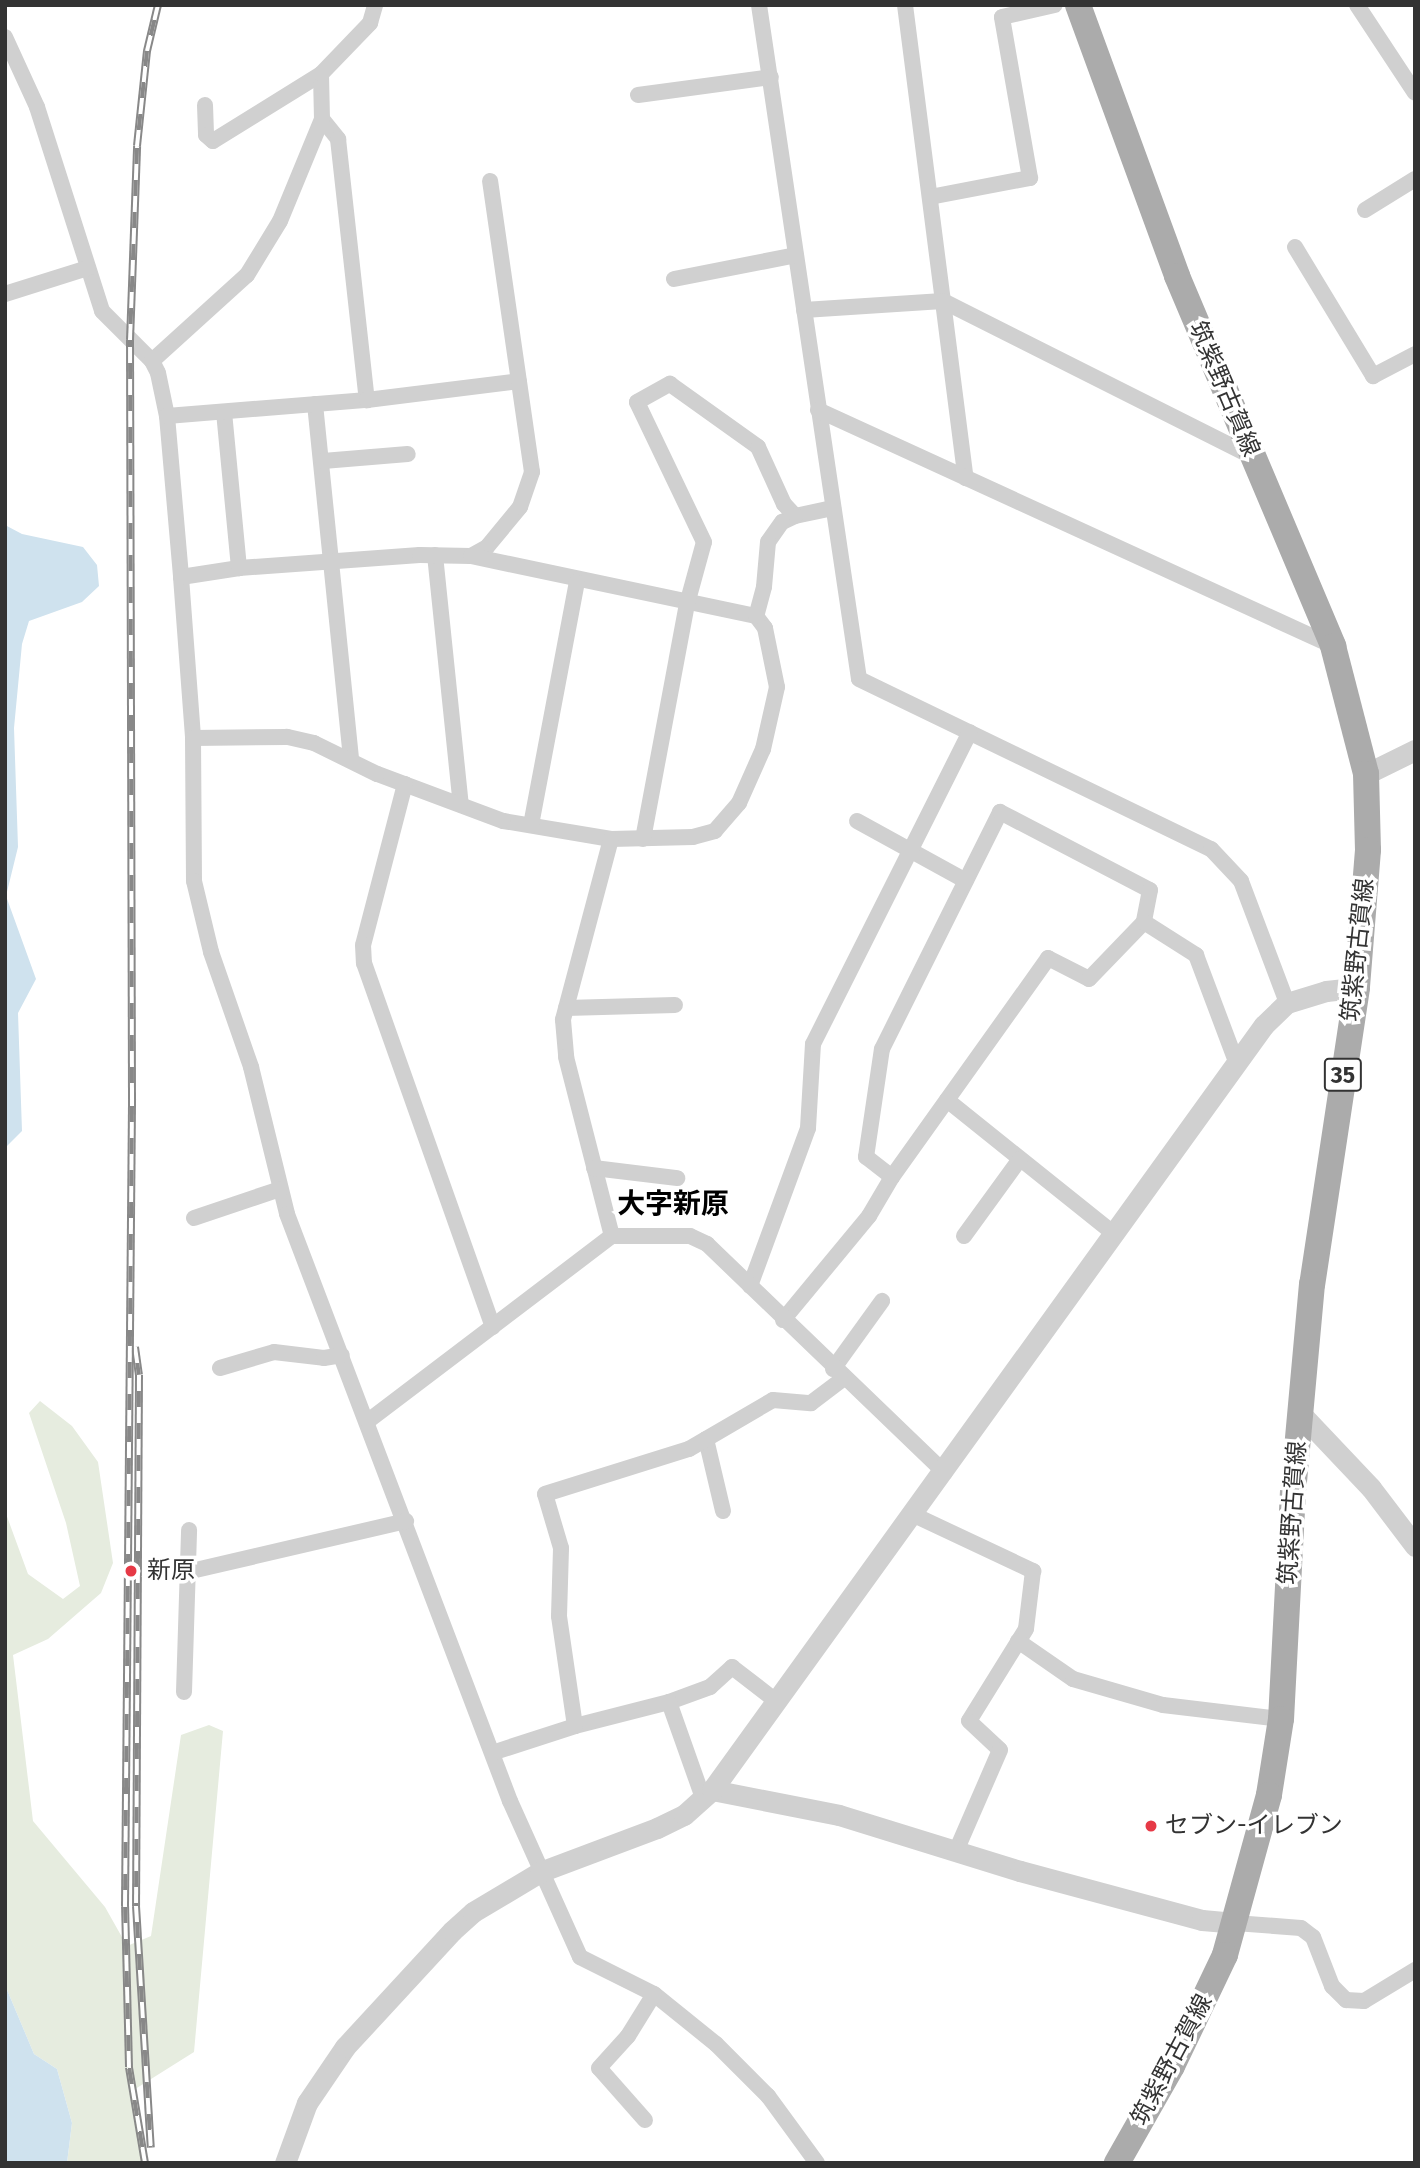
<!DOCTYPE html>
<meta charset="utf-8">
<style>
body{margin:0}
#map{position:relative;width:1420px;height:2168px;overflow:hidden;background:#fff;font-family:"Fira Sans","Noto Sans JP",sans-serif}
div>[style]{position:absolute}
.green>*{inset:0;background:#e6ecdf}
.water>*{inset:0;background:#cfe2ee}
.minor>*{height:16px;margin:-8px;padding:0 8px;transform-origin:8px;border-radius:8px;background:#d0d0d0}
.tertiary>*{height:21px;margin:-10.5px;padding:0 10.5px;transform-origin:10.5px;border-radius:10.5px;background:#d0d0d0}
.primary>*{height:26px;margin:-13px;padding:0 13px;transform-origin:13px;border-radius:13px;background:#ababab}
.rail>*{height:8px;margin-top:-4px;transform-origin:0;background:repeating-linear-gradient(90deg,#fff 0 16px,#888 0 32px);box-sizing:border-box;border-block:2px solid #888}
.dots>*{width:19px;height:19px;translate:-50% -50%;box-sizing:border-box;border:4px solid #fff;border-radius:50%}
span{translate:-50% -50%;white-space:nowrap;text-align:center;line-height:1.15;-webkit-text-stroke:7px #fff;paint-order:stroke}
.shield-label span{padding:2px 5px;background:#fff;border:2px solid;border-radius:5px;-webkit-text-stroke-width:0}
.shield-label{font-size:23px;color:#333;font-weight:700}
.street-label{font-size:24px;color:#333}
.poi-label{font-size:24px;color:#333}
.left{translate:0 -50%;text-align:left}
.quarter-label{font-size:28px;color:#000;font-weight:700}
.frame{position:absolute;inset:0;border:7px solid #333;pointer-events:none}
</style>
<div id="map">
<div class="green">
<div style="clip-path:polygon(40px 1401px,72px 1426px,98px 1462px,113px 1563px,101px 1593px,48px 1639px,13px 1655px,33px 1821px,105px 1907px,127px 1946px,151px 1936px,181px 1735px,209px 1725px,223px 1731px,194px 2052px,132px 2091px,144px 2163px,67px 2163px,72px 2123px,57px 2069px,34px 2054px,5px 1985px,5px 1511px,28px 1574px,63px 1599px,80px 1586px,66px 1523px,29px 1413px)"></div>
</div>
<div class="water">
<div style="clip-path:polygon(5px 525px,22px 534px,83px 547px,97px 565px,99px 586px,82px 602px,29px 621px,22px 644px,14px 728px,18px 847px,6px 896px,36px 979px,18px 1013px,22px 1131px,5px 1148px)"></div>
<div style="clip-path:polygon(5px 1985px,34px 2054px,57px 2069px,72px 2123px,67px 2163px,5px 2163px)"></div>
</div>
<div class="minor">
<div style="left:759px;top:5px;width:681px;rotate:81.56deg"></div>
<div style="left:859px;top:679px;width:391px;rotate:25.8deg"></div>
<div style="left:1211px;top:849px;width:44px;rotate:46.8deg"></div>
<div style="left:1241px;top:881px;width:130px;rotate:69.3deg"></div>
<div style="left:905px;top:5px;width:477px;rotate:82.7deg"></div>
<div style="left:1357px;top:5px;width:105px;rotate:56.6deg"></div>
<div style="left:5px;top:37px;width:77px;rotate:65.4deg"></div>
<div style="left:37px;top:107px;width:214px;rotate:72.3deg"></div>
<div style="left:102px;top:311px;width:71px;rotate:45deg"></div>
<div style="left:152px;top:361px;width:13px;rotate:63deg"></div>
<div style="left:158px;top:373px;width:44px;rotate:78.2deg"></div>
<div style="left:167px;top:416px;width:162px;rotate:85deg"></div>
<div style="left:181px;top:577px;width:161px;rotate:85.7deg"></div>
<div style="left:193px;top:738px;width:143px;rotate:89.6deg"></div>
<div style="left:194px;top:881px;width:73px;rotate:76.5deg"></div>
<div style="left:211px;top:952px;width:122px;rotate:70.8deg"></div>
<div style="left:251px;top:1067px;width:151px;rotate:76.2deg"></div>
<div style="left:287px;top:1214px;width:628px;rotate:69.2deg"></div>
<div style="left:510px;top:1801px;width:171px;rotate:65.8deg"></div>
<div style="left:580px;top:1957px;width:83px;rotate:26.6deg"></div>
<div style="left:654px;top:1994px;width:80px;rotate:38.9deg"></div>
<div style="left:716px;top:2044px;width:74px;rotate:45deg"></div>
<div style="left:768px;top:2096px;width:83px;rotate:53.8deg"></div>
<div style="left:638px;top:95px;width:134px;rotate:-7.7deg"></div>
<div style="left:205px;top:105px;width:30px;rotate:88deg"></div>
<div style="left:206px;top:135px;width:9px;rotate:41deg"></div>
<div style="left:213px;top:141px;width:127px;rotate:-31.8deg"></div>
<div style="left:322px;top:119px;width:26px;rotate:51deg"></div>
<div style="left:338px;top:139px;width:263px;rotate:83.7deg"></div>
<div style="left:930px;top:197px;width:102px;rotate:-10.8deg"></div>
<div style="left:1030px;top:178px;width:163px;rotate:-99.9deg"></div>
<div style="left:1002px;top:17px;width:54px;rotate:-12.8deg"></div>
<div style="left:1365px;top:210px;width:59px;rotate:-31.8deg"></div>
<div style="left:1295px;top:247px;width:151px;rotate:58.8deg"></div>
<div style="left:1373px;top:376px;width:47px;rotate:-27.6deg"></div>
<div style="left:674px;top:279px;width:124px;rotate:-11.1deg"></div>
<div style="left:5px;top:294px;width:87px;rotate:-17.4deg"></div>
<div style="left:804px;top:310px;width:139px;rotate:-3.7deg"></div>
<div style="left:943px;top:301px;width:345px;rotate:26.7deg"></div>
<div style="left:152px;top:361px;width:128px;rotate:-42.2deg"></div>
<div style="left:247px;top:275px;width:63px;rotate:-58.6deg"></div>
<div style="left:280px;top:221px;width:110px;rotate:-67.6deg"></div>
<div style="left:322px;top:119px;width:45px;rotate:-91.3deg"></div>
<div style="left:321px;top:74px;width:71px;rotate:-46.1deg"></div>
<div style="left:370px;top:23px;width:19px;rotate:-74deg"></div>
<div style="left:315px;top:404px;width:358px;rotate:84.2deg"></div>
<div style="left:818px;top:410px;width:566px;rotate:24.62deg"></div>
<div style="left:224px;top:412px;width:157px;rotate:84.5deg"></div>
<div style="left:167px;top:416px;width:201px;rotate:-4.6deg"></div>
<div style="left:367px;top:400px;width:153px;rotate:-7.1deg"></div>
<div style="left:323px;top:461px;width:85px;rotate:-4.7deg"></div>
<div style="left:795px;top:516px;width:39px;rotate:-12deg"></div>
<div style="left:435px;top:555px;width:251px;rotate:84.1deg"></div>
<div style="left:471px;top:556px;width:18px;rotate:-29deg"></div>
<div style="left:487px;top:547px;width:52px;rotate:-50.5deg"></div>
<div style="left:520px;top:507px;width:37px;rotate:-71deg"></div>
<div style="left:532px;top:472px;width:294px;rotate:-98.2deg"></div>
<div style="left:181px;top:577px;width:59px;rotate:-8.8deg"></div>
<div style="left:239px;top:568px;width:181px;rotate:-4.1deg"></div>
<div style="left:420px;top:555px;width:51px;rotate:1.1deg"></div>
<div style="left:471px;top:556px;width:291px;rotate:11.9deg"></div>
<div style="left:756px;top:616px;width:15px;rotate:53deg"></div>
<div style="left:765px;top:628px;width:60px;rotate:78.5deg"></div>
<div style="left:777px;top:687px;width:64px;rotate:102.7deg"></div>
<div style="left:763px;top:749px;width:59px;rotate:114deg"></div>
<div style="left:739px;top:803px;width:37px;rotate:131deg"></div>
<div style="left:715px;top:831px;width:23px;rotate:165deg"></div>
<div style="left:693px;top:837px;width:82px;rotate:178.6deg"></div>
<div style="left:611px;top:839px;width:109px;rotate:-170.5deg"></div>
<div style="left:503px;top:821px;width:134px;rotate:-159.5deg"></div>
<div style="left:377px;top:774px;width:70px;rotate:-153.8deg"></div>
<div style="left:314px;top:743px;width:28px;rotate:-167deg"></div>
<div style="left:287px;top:737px;width:94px;rotate:179.4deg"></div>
<div style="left:405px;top:784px;width:166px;rotate:104.6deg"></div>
<div style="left:363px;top:945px;width:18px;rotate:87deg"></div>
<div style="left:364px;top:963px;width:386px;rotate:70.5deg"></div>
<div style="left:857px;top:821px;width:124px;rotate:28.8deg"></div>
<div style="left:531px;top:825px;width:247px;rotate:-79.3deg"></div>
<div style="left:611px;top:839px;width:187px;rotate:104.9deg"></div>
<div style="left:563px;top:1020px;width:37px;rotate:85deg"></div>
<div style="left:566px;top:1057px;width:185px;rotate:75.6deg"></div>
<div style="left:643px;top:839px;width:239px;rotate:-79.4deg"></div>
<div style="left:687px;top:604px;width:64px;rotate:-74.7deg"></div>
<div style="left:704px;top:542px;width:155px;rotate:-115.6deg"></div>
<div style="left:637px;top:402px;width:38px;rotate:-29deg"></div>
<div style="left:670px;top:384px;width:108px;rotate:35.6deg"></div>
<div style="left:758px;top:447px;width:63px;rotate:65.5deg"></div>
<div style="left:784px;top:504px;width:16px;rotate:47deg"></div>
<div style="left:795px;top:516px;width:14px;rotate:155deg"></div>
<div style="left:782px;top:522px;width:24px;rotate:125deg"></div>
<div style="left:768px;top:542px;width:45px;rotate:95.1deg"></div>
<div style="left:764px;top:587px;width:30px;rotate:105deg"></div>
<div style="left:566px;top:1008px;width:109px;rotate:-1.6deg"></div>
<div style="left:947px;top:1100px;width:214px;rotate:38.7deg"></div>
<div style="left:594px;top:1168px;width:84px;rotate:6.9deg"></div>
<div style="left:892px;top:1177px;width:269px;rotate:-54.5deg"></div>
<div style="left:1048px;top:958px;width:46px;rotate:27.1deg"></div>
<div style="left:1089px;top:979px;width:79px;rotate:-46deg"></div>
<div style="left:194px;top:1218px;width:91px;rotate:-18.6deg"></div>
<div style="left:964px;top:1236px;width:95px;rotate:-54deg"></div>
<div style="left:750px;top:1286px;width:168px;rotate:-69.8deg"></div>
<div style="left:808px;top:1128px;width:84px;rotate:-86.6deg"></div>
<div style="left:813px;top:1044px;width:349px;rotate:-63.3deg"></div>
<div style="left:783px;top:1320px;width:135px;rotate:-50.4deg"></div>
<div style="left:869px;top:1216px;width:45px;rotate:-59.5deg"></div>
<div style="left:892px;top:1177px;width:33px;rotate:-142deg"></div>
<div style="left:866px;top:1157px;width:109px;rotate:-81.6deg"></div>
<div style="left:882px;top:1049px;width:265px;rotate:-63.5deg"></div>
<div style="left:1000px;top:812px;width:169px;rotate:27.5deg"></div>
<div style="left:1150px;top:890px;width:33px;rotate:101deg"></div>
<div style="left:1144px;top:922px;width:62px;rotate:32.4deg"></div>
<div style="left:1196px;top:955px;width:108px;rotate:69.4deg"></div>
<div style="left:220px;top:1368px;width:56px;rotate:-16.5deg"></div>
<div style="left:274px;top:1352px;width:50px;rotate:6.8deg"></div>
<div style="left:324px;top:1358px;width:18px;rotate:-9deg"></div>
<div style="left:833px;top:1369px;width:84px;rotate:-54.2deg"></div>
<div style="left:368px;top:1421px;width:306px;rotate:-37.2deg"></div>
<div style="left:612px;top:1236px;width:78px"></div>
<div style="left:690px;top:1236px;width:19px;rotate:25deg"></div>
<div style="left:707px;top:1244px;width:330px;rotate:43.9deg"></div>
<div style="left:706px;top:1439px;width:74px;rotate:76.7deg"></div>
<div style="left:914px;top:1515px;width:132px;rotate:25.2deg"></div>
<div style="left:1033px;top:1571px;width:58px;rotate:96.9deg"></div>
<div style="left:1026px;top:1629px;width:108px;rotate:121.8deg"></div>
<div style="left:969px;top:1721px;width:42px;rotate:43.1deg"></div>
<div style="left:1000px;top:1750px;width:110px;rotate:113.5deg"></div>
<div style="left:187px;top:1572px;width:225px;rotate:-13.1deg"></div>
<div style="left:1018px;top:1641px;width:67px;rotate:34.6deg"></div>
<div style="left:1073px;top:1679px;width:94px;rotate:16.1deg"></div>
<div style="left:1163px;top:1705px;width:119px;rotate:6.8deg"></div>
<div style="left:184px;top:1692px;width:162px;rotate:-88.2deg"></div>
<div style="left:669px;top:1702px;width:44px;rotate:-20.1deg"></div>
<div style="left:710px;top:1687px;width:30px;rotate:-42deg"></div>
<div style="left:732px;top:1667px;width:56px;rotate:37.7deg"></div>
<div style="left:575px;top:1726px;width:97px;rotate:-14.3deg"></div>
<div style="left:669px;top:1702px;width:102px;rotate:70.5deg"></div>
<div style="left:495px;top:1752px;width:84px;rotate:-18deg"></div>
<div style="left:575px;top:1726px;width:111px;rotate:-98.3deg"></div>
<div style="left:559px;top:1616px;width:68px;rotate:-88.3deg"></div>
<div style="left:561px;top:1548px;width:56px;rotate:-106.5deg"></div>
<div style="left:545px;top:1494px;width:151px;rotate:-17.4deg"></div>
<div style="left:689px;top:1449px;width:97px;rotate:-30.3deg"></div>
<div style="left:773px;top:1400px;width:38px;rotate:5deg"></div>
<div style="left:811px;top:1403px;width:40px;rotate:-37deg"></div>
<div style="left:1235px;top:1923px;width:66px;rotate:4.3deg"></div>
<div style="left:1301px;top:1928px;width:15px;rotate:37deg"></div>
<div style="left:1313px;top:1937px;width:53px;rotate:68.8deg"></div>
<div style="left:1332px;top:1986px;width:20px;rotate:45deg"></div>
<div style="left:1346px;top:2000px;width:18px;rotate:3deg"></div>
<div style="left:1364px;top:2001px;width:60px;rotate:-31.3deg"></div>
<div style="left:645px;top:2120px;width:69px;rotate:-131.5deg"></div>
<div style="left:599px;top:2068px;width:43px;rotate:-47.8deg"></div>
<div style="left:628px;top:2036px;width:49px;rotate:-58.2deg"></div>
</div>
<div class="tertiary">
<div style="left:1366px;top:774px;width:55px;rotate:-26.1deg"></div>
<div style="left:1300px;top:1413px;width:103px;rotate:46.6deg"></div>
<div style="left:1371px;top:1488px;width:73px;rotate:52.8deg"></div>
<div style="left:712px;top:1790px;width:129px;rotate:11.1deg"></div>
<div style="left:839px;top:1815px;width:189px;rotate:17.2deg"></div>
<div style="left:1020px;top:1871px;width:188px;rotate:15.1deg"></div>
<div style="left:1202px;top:1920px;width:33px;rotate:5deg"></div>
<div style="left:285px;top:2163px;width:64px;rotate:-69.9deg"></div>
<div style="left:307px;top:2103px;width:68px;rotate:-55.8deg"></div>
<div style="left:345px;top:2047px;width:158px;rotate:-47.3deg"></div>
<div style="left:452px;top:1931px;width:28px;rotate:-42deg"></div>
<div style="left:473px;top:1912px;width:78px;rotate:-30.8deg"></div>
<div style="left:540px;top:1872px;width:125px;rotate:-20.6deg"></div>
<div style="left:657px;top:1828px;width:30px;rotate:-26deg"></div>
<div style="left:684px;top:1815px;width:38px;rotate:-42deg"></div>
<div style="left:712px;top:1790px;width:943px;rotate:-54.19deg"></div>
<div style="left:1264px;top:1025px;width:32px;rotate:-44deg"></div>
<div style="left:1287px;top:1003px;width:41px;rotate:-17.1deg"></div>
<div style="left:1326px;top:991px;width:31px;rotate:-6deg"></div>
</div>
<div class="primary">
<div style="left:1078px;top:5px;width:289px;rotate:69.9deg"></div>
<div style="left:1177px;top:276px;width:402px;rotate:67.1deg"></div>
<div style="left:1333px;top:646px;width:132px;rotate:75.5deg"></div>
<div style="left:1366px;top:774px;width:76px;rotate:88.5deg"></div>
<div style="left:1368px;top:850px;width:138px;rotate:94.6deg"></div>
<div style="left:1357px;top:988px;width:299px;rotate:98.6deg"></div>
<div style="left:1312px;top:1284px;width:208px;rotate:95.2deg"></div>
<div style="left:1293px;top:1491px;width:228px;rotate:93deg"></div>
<div style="left:1281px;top:1719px;width:77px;rotate:99deg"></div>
<div style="left:1269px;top:1795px;width:166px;rotate:105.4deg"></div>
<div style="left:1225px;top:1955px;width:123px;rotate:115.5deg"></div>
<div style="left:1172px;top:2066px;width:112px;rotate:119.6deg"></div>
</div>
<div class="rail">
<div style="left:135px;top:1347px;width:28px;rotate:82deg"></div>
<div style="left:139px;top:1375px;width:531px;rotate:90.32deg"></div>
<div style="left:136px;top:1906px;width:242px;rotate:86.5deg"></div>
<div style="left:145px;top:2163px;width:97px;rotate:-99.5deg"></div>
<div style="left:129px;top:2067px;width:161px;rotate:-91.4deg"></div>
<div style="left:125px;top:1906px;width:807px;rotate:-89.5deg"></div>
<div style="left:132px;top:1099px;width:759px;rotate:-90.15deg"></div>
<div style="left:130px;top:340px;width:194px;rotate:-87.9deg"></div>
<div style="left:137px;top:146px;width:96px;rotate:-84deg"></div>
<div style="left:147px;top:51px;width:47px;rotate:-76.6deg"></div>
</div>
<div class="dots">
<div style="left:131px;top:1571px;background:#e63946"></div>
<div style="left:1151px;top:1826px;background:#e63946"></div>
</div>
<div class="shield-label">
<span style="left:1343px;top:1075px">35</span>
</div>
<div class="street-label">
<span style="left:1224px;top:389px;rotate:67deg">筑紫野古賀線</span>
<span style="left:1358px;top:950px;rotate:-84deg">筑紫野古賀線</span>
<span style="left:1293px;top:1513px;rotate:-86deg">筑紫野古賀線</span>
<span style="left:1172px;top:2060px;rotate:-62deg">筑紫野古賀線</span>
</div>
<div class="poi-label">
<span class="left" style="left:147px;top:1571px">新原</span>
<span class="left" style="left:1165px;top:1826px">セブン-イレブン</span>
</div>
<div class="quarter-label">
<span style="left:673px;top:1204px">大字新原</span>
</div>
<div class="frame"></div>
</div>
